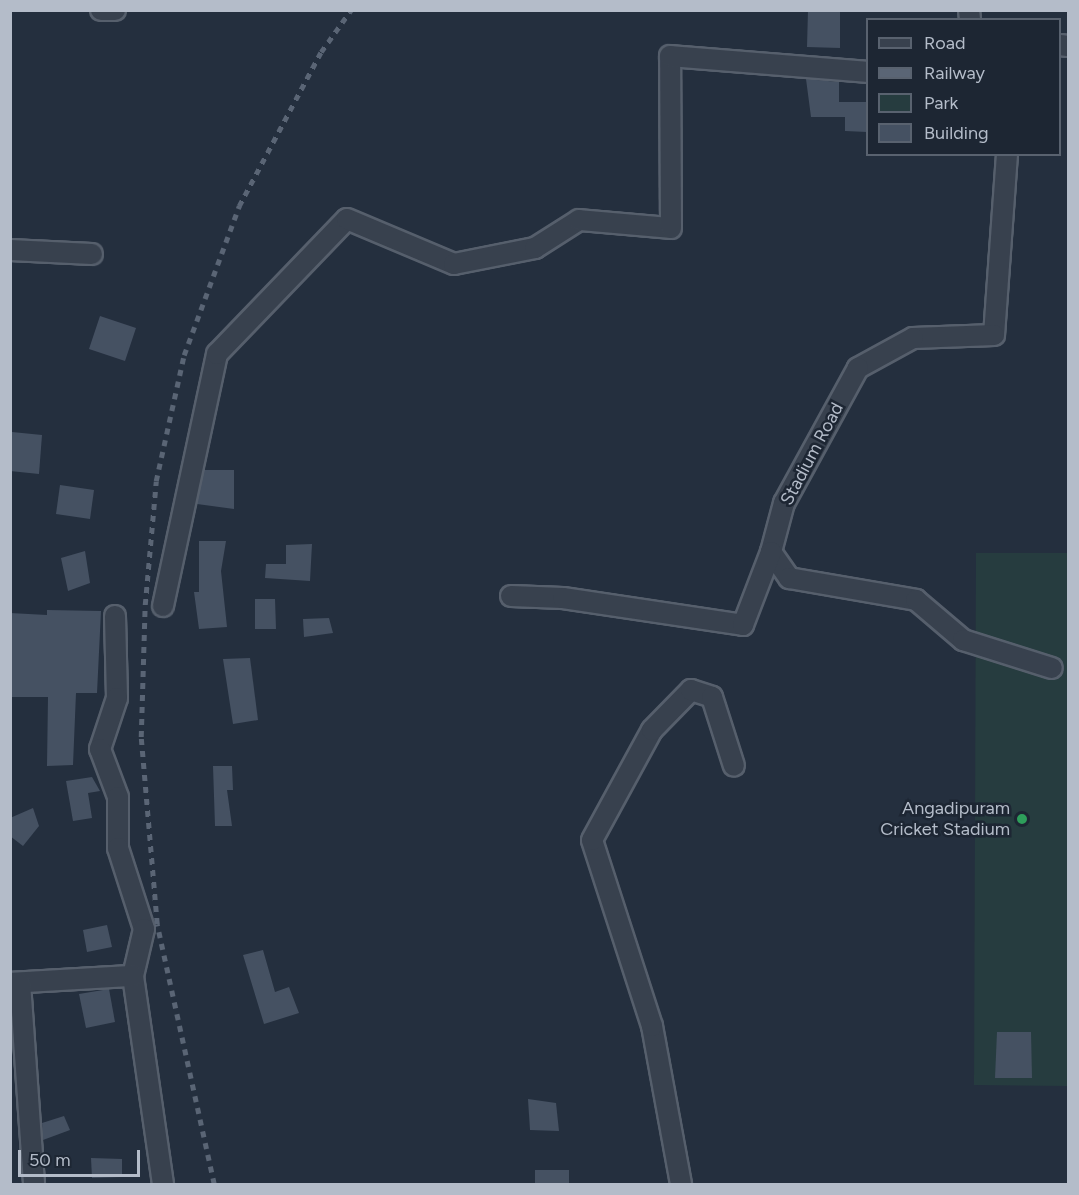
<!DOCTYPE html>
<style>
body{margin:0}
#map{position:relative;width:1079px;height:1195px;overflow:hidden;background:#242f3e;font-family:Figtree,sans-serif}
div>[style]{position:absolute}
.green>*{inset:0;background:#263c3f}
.building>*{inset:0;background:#455162}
.roads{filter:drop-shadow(2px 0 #565f6c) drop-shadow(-2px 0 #565f6c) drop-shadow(0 2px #565f6c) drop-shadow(0 -2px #565f6c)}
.minor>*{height:20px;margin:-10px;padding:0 10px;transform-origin:10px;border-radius:10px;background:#38414e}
.rail>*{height:4.5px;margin-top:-2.25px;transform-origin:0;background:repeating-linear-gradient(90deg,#5a6575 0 6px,transparent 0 12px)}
.dots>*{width:16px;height:16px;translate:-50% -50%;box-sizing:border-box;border:3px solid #1d2633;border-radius:50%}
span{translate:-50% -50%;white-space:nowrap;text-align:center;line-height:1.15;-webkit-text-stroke:5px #1d2633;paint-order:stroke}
.street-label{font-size:18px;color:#b4bcc9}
.poi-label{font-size:18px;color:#b4bcc9}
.right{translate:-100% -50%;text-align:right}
.frame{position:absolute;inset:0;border:12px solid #b4bcc9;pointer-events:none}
.legend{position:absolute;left:866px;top:18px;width:195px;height:138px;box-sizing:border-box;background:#1d2633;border:2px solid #59626f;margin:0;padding:8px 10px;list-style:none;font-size:18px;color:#b4bcc9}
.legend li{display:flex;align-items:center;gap:12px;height:30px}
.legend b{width:30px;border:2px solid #59626f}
.scale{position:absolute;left:18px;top:1150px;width:122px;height:27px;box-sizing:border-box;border:3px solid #b4bcc9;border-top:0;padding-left:8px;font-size:18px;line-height:21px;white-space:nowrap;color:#b4bcc9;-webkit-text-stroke:4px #1d2633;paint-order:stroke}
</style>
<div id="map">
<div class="green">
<div style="clip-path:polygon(976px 553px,1068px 553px,1068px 1086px,974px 1085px)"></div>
</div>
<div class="building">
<div style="clip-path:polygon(808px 10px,840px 10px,840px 48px,807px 47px)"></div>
<div style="clip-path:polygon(806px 79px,839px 82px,839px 102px,867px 102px,867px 132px,845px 131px,845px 117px,811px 117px)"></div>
<div style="clip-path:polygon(100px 316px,136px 328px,125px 361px,89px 349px)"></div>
<div style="clip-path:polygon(12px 432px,42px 435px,39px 474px,10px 471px)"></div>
<div style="clip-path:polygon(204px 470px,234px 470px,234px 509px,197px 504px)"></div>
<div style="clip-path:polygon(60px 485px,94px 490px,90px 519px,56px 514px)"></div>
<div style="clip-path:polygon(199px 541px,226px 541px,221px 571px,227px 627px,199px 629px,194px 592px,199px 592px)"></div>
<div style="clip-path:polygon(312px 544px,310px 581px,265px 578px,266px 564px,286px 564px,286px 545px)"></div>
<div style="clip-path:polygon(85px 551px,90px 583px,68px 591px,61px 558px)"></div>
<div style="clip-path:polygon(255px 599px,275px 599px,276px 629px,255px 629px)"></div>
<div style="clip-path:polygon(47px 610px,101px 611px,97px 693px,76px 693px,73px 765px,47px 766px,48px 697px,10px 697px,10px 613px,47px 615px)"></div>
<div style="clip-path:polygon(329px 618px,333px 633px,304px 637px,303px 619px)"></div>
<div style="clip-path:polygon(250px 658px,258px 720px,233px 724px,223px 659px)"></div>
<div style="clip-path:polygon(213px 766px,232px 766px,233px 790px,227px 790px,232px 826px,215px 826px)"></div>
<div style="clip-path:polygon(92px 777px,100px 791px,88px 793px,92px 818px,73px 821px,66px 781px)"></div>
<div style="clip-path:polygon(33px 808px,39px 826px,23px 846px,10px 836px,10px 818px)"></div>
<div style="clip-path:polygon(107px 925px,112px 947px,87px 952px,83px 930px)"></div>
<div style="clip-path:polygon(263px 950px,275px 992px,289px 987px,299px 1013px,264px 1024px,243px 955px)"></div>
<div style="clip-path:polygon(109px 989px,115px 1022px,86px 1028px,79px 994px)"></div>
<div style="clip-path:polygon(997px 1032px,1031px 1032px,1032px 1078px,995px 1078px)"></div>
<div style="clip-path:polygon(528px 1099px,556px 1103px,559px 1131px,530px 1130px)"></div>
<div style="clip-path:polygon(64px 1116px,70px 1130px,43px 1140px,42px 1123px)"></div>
<div style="clip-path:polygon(91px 1158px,122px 1159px,122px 1177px,92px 1178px)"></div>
<div style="clip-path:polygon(535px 1170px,569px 1170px,569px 1185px,535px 1185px)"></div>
</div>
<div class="roads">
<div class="minor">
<div style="left:101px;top:10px;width:14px"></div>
<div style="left:969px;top:10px;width:10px;rotate:84deg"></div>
<div style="left:1060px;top:45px;width:8px;rotate:7deg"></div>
<div style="left:1007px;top:154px;width:181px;rotate:94.1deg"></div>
<div style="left:994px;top:335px;width:81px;rotate:177.9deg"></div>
<div style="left:913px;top:338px;width:63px;rotate:151.4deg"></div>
<div style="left:858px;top:368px;width:154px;rotate:118.7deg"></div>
<div style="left:784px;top:503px;width:51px;rotate:104.9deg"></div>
<div style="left:771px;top:552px;width:32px;rotate:55deg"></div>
<div style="left:789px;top:578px;width:129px;rotate:9.8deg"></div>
<div style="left:916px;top:600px;width:62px;rotate:40.4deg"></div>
<div style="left:963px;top:640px;width:93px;rotate:17.5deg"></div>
<div style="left:10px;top:250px;width:82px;rotate:2.8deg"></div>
<div style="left:511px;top:596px;width:52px;rotate:2.2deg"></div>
<div style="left:563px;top:598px;width:182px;rotate:8.5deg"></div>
<div style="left:743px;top:625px;width:78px;rotate:-69deg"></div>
<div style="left:163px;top:606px;width:258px;rotate:-77.9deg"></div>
<div style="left:217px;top:354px;width:187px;rotate:-46.1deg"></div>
<div style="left:347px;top:219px;width:116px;rotate:22.8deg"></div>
<div style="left:454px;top:264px;width:83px;rotate:-11.2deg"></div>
<div style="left:535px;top:248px;width:52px;rotate:-32.5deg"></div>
<div style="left:579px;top:220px;width:92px;rotate:5deg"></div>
<div style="left:671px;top:228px;width:172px;rotate:-90.3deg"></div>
<div style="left:670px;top:56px;width:199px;rotate:4.6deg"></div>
<div style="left:115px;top:616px;width:82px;rotate:88.6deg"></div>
<div style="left:117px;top:698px;width:54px;rotate:108.4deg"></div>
<div style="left:100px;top:749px;width:51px;rotate:69.4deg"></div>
<div style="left:118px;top:797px;width:51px;rotate:90deg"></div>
<div style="left:118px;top:848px;width:85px;rotate:72.2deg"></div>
<div style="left:144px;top:929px;width:48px;rotate:103.2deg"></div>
<div style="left:133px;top:976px;width:210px;rotate:81.8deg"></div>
<div style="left:10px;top:983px;width:123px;rotate:-3.3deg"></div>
<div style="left:20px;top:983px;width:201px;rotate:86deg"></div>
<div style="left:681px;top:1184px;width:161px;rotate:-100.4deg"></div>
<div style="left:652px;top:1026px;width:195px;rotate:-107.9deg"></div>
<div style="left:592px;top:840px;width:125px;rotate:-61.4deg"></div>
<div style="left:652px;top:730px;width:56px;rotate:-45.7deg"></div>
<div style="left:691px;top:690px;width:22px;rotate:18deg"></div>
<div style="left:712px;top:697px;width:72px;rotate:72.3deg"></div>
</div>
</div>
<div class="rail">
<div style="left:214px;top:1184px;width:266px;rotate:-102.4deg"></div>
<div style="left:157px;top:924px;width:188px;rotate:-94.9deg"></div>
<div style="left:141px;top:737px;width:132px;rotate:-88.3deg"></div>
<div style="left:145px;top:605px;width:124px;rotate:-84.9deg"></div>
<div style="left:156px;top:481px;width:129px;rotate:-77.5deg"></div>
<div style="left:184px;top:355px;width:159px;rotate:-69.7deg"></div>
<div style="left:239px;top:206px;width:174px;rotate:-62deg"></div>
<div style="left:321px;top:52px;width:52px;rotate:-54.5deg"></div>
</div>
<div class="dots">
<div style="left:1022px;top:819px;background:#2e9e5b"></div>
</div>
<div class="street-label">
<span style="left:812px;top:454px;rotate:-62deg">Stadium Road</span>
</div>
<div class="poi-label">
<span class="right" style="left:1010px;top:819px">Angadipuram<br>Cricket Stadium</span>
</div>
<div class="frame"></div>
<ul class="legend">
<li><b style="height:8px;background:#38414e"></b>Road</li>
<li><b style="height:8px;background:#5a6575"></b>Railway</li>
<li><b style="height:16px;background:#263c3f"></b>Park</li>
<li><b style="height:16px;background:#455162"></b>Building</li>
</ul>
<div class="scale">50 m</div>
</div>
